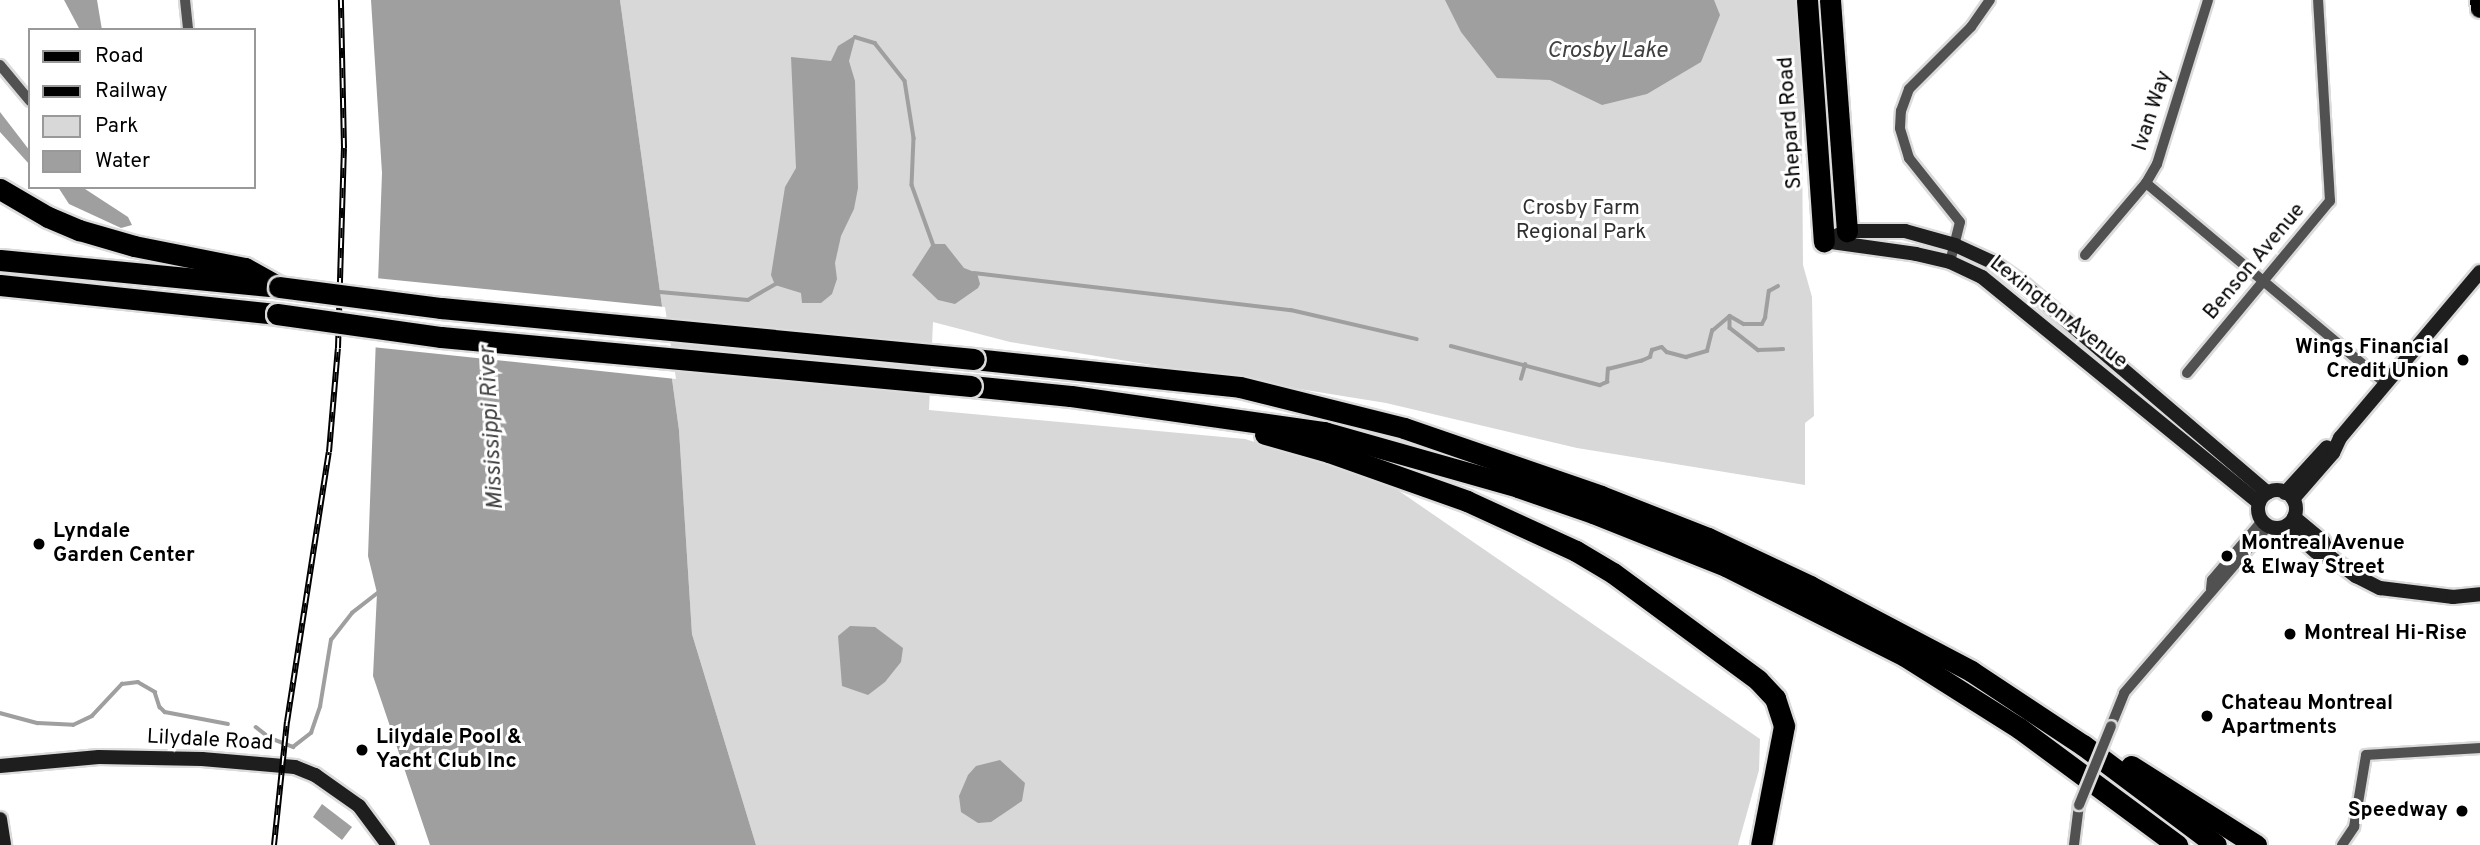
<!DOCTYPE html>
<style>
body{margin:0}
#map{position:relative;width:2480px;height:845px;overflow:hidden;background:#fff;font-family:Overpass,sans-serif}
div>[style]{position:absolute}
.green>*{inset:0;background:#d8d8d8}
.water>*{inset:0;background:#9f9f9f}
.pier>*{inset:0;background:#fff}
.stream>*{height:3.5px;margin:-1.75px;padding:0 1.75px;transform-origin:1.75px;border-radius:1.75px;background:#9f9f9f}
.roads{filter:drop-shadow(2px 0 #dbdbdb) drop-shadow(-2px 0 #dbdbdb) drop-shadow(0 2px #dbdbdb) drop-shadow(0 -2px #dbdbdb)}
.street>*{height:10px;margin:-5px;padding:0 5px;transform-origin:5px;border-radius:5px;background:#515151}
.secondary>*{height:14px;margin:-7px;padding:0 7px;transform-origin:7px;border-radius:7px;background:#1e1e1e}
.secondary>.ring{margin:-7px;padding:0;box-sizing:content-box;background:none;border:14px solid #1e1e1e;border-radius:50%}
.primary>*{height:18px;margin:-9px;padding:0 9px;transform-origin:9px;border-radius:9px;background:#000}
.highway>*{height:21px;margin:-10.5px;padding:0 10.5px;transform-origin:10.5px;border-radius:10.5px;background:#000}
.rail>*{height:6px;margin-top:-3px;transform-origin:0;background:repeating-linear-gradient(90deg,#fff 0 10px,#000 0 20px);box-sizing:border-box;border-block:2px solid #000}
.bridges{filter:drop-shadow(2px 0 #dbdbdb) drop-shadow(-2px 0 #dbdbdb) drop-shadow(0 2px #dbdbdb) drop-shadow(0 -2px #dbdbdb)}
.street-bridge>*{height:10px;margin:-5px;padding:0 5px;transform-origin:5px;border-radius:5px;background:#515151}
.highway-bridge>*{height:21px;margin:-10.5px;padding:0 10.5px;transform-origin:10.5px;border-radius:10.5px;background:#000}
.dots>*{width:19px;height:19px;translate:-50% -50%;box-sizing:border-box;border:4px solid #fff;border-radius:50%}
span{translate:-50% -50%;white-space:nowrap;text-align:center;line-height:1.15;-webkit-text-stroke:6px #fff;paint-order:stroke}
.street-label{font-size:21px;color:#000}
.park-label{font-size:21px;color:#2f2f2f}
.poi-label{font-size:21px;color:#000;font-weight:700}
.right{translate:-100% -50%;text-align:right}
.left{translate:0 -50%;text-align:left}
.water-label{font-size:23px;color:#404040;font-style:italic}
.legend{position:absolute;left:28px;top:28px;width:228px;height:161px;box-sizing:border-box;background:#fff;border:2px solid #999;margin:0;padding:9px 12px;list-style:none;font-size:21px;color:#000}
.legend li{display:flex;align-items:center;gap:14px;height:35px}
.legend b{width:35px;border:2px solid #999}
</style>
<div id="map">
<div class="green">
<div style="clip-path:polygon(620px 0,1801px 0,1803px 265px,1812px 297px,1814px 416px,1805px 423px,1805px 485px,1577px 448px,1386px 403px,1010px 342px,933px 322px,929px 410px,1245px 439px,1386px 482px,1760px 739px,1759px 770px,1738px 845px,756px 845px,692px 634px,679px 430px)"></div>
</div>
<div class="water">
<div style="clip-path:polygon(64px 0,97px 0,102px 30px,80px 30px)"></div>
<div style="clip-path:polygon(371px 0,620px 0,679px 430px,692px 634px,756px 845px,430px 845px,373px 676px,377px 593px,368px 556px,382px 173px)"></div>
<div style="clip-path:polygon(1445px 0,1714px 0,1720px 15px,1701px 62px,1647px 94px,1602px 105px,1550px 80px,1497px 78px,1461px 32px)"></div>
<div style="clip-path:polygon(856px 35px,849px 61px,855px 81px,858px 188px,854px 209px,841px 236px,835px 263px,837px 279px,832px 294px,821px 303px,802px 303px,801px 293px,775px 285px,771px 275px,785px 187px,796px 168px,791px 57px,831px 61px,838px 46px)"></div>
<div style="clip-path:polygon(0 112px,30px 151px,30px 165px,0 132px)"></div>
<div style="clip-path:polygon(58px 187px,82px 187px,128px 217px,132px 225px,121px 228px,69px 204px)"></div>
<div style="clip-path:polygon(932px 244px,945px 244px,964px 268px,977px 273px,980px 284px,978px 288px,955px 304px,938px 300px,912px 275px)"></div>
<div style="clip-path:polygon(850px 626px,875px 627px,903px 648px,901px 662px,885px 682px,868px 695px,842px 686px,838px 636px)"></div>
<div style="clip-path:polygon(1000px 760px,1025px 783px,1022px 801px,991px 822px,978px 823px,961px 812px,959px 796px,968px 775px,976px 766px)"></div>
<div style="clip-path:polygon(322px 804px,352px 827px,342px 840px,313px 817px)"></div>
</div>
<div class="pier">
<div style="clip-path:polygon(375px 278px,665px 307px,676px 379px,372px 347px)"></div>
</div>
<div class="stream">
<div style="left:855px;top:37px;width:21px;rotate:17deg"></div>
<div style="left:875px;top:43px;width:48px;rotate:51.7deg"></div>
<div style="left:905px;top:81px;width:58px;rotate:81deg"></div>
<div style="left:914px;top:138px;width:47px;rotate:92.4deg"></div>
<div style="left:912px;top:185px;width:65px;rotate:70.2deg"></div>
<div style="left:974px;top:273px;width:319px;rotate:6.7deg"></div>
<div style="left:1291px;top:310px;width:129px;rotate:13deg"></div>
<div style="left:660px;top:292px;width:88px;rotate:5.2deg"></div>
<div style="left:748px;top:300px;width:34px;rotate:-30deg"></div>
<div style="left:1730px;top:316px;width:12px;rotate:90deg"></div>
<div style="left:1730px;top:328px;width:36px;rotate:38deg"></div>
<div style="left:1758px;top:350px;width:25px;rotate:-2deg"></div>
<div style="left:1451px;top:346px;width:154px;rotate:14.7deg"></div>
<div style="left:1600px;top:385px;width:8px;rotate:-23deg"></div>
<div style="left:1607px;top:382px;width:13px;rotate:-86deg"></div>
<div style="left:1608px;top:369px;width:34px;rotate:-14deg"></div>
<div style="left:1641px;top:361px;width:10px;rotate:-24deg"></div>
<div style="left:1650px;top:357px;width:7px;rotate:-74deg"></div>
<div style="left:1652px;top:350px;width:10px;rotate:-17deg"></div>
<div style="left:1662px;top:347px;width:7px;rotate:45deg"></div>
<div style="left:1667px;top:352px;width:20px;rotate:15deg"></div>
<div style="left:1686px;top:357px;width:22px;rotate:-16deg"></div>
<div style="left:1707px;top:351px;width:21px;rotate:-76deg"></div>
<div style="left:1712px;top:331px;width:23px;rotate:-40deg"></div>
<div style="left:1730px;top:316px;width:16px;rotate:30deg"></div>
<div style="left:1744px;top:324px;width:18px"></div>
<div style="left:1762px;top:324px;width:7px;rotate:-63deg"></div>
<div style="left:1765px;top:318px;width:27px;rotate:-82deg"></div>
<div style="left:1769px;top:291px;width:10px;rotate:-29deg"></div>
<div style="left:1521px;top:379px;width:15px;rotate:-74deg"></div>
<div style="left:0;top:713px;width:39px;rotate:15deg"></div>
<div style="left:38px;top:723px;width:35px;rotate:3deg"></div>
<div style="left:73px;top:725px;width:21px;rotate:-25deg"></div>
<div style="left:92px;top:716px;width:44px;rotate:-46.8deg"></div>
<div style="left:122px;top:684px;width:16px;rotate:-7deg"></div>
<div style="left:138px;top:682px;width:20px;rotate:30deg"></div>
<div style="left:155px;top:692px;width:16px;rotate:72deg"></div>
<div style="left:160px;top:707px;width:7px;rotate:45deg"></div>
<div style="left:165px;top:712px;width:64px;rotate:10.8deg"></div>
<div style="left:256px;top:727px;width:18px;rotate:38deg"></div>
<div style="left:270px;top:738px;width:25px;rotate:21deg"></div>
<div style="left:293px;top:747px;width:23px;rotate:-38deg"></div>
<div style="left:311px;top:733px;width:28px;rotate:-71deg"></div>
<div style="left:320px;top:707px;width:68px;rotate:-80.7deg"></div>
<div style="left:331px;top:640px;width:34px;rotate:-52deg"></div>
<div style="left:352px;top:613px;width:36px;rotate:-38deg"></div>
</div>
<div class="roads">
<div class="street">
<div style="left:185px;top:0;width:30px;rotate:84deg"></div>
<div style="left:0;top:65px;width:47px;rotate:50.2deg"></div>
<div style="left:2146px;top:183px;width:312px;rotate:39.9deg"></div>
<div style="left:2085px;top:255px;width:94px;rotate:-49.7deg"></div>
<div style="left:2146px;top:183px;width:22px;rotate:-60deg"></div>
<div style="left:2157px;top:164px;width:172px;rotate:-72.7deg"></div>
<div style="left:1950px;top:262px;width:41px;rotate:-76deg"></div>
<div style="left:1960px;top:222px;width:82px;rotate:-128.6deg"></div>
<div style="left:1909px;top:158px;width:31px;rotate:-107deg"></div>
<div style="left:1900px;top:128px;width:17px;rotate:-87deg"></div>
<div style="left:1901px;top:111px;width:23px;rotate:-70deg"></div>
<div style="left:1909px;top:89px;width:88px;rotate:-45deg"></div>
<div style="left:1971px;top:27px;width:33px;rotate:-55deg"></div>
<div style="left:2187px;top:373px;width:224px;rotate:-50.3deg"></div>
<div style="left:2330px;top:201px;width:201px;rotate:-93.4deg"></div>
<div style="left:2211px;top:589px;width:9px;rotate:-84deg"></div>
<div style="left:2212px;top:580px;width:77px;rotate:-49.7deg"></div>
<div style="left:2111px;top:726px;width:35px;rotate:-68deg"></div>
<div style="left:2124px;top:693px;width:221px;rotate:-49.2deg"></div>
<div style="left:2074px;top:845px;width:40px;rotate:-82.9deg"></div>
<div style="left:2342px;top:845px;width:22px;rotate:-56deg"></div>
<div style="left:2354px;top:827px;width:73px;rotate:-80.5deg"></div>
<div style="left:2366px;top:755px;width:114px;rotate:-3.5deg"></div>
</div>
<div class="secondary">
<div style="left:1824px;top:241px;width:25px;rotate:-23deg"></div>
<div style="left:1847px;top:231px;width:58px"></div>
<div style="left:1905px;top:231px;width:52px;rotate:15.6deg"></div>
<div style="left:1955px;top:245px;width:41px;rotate:24.7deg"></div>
<div style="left:1992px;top:262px;width:37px;rotate:35deg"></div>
<div style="left:2022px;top:283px;width:323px;rotate:40.5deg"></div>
<div style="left:1824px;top:241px;width:93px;rotate:8deg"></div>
<div style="left:1916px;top:254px;width:35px;rotate:13deg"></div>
<div style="left:1950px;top:262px;width:35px;rotate:25deg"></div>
<div style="left:1982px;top:277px;width:357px;rotate:39.2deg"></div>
<div class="ring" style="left:2258px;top:490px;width:24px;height:24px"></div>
<div style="left:2285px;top:493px;width:62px;rotate:-47.6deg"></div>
<div style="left:2293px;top:499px;width:61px;rotate:-49deg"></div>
<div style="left:2333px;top:453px;width:17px;rotate:-65deg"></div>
<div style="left:2340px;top:438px;width:217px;rotate:-49.9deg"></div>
<div style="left:2294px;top:517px;width:38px;rotate:40deg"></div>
<div style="left:2323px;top:541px;width:16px;rotate:68deg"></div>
<div style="left:2286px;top:526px;width:40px;rotate:41deg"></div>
<div style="left:2316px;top:552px;width:14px;rotate:17deg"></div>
<div style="left:2329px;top:556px;width:34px;rotate:37deg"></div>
<div style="left:2356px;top:576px;width:27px;rotate:27deg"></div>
<div style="left:2380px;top:588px;width:74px;rotate:7deg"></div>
<div style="left:2453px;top:597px;width:27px;rotate:-6deg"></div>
<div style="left:0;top:766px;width:99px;rotate:-5.2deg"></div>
<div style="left:99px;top:757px;width:103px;rotate:1.1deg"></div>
<div style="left:202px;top:759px;width:93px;rotate:4.9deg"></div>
<div style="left:295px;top:767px;width:22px;rotate:22deg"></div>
<div style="left:315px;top:775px;width:54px;rotate:35.2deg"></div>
<div style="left:359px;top:806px;width:49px;rotate:53.4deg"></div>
<div style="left:0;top:819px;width:26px;rotate:81deg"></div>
</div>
<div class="primary">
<div style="left:2479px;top:0;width:9px;rotate:84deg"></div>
</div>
<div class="highway">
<div style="left:1807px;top:0;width:242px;rotate:86deg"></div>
<div style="left:1830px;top:0;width:232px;rotate:85.8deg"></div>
<div style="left:0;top:189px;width:56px;rotate:30.3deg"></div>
<div style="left:48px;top:217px;width:34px;rotate:23deg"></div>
<div style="left:79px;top:230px;width:57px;rotate:16.2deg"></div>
<div style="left:134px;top:246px;width:113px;rotate:11.2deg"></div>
<div style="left:245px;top:268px;width:39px;rotate:29deg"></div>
<div style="left:0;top:260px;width:271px;rotate:5.5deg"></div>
<div style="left:0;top:285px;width:279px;rotate:6deg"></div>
<div style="left:974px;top:359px;width:267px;rotate:6deg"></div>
<div style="left:1240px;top:387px;width:169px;rotate:14deg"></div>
<div style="left:1404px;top:428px;width:208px;rotate:19deg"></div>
<div style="left:1601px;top:496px;width:115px;rotate:21.4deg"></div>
<div style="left:1708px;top:538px;width:113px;rotate:25.2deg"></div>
<div style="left:1810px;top:586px;width:182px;rotate:27.8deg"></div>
<div style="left:1971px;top:671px;width:134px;rotate:33.5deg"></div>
<div style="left:2083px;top:745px;width:166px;rotate:36.9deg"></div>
<div style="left:971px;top:386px;width:100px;rotate:5.7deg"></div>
<div style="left:1071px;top:396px;width:256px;rotate:8.1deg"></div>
<div style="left:1324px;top:432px;width:202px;rotate:15.8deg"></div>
<div style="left:1518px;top:487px;width:79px;rotate:19.1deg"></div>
<div style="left:1593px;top:513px;width:143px;rotate:21.7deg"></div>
<div style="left:1726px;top:566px;width:200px;rotate:26.7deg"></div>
<div style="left:1905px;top:656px;width:135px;rotate:32.3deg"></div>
<div style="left:2019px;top:728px;width:197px;rotate:36.5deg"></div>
<div style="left:1265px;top:434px;width:66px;rotate:15.7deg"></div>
<div style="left:1329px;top:452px;width:146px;rotate:19.5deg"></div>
<div style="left:1467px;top:501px;width:120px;rotate:24.6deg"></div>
<div style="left:1576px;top:551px;width:43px;rotate:30.7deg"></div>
<div style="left:1613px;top:573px;width:180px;rotate:36.4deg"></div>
<div style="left:1758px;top:680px;width:25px;rotate:47deg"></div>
<div style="left:1775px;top:698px;width:29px;rotate:72deg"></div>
<div style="left:1784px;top:726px;width:121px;rotate:100.9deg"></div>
<div style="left:2131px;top:766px;width:148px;rotate:32.3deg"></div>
</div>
</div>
<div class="rail">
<div style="left:274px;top:845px;width:124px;rotate:-84deg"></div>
<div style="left:287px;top:722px;width:273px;rotate:-81.2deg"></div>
<div style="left:329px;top:452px;width:104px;rotate:-85.1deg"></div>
<div style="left:338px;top:348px;width:200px;rotate:-88.3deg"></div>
<div style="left:344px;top:148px;width:148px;rotate:-91.2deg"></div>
</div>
<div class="bridges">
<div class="street-bridge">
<div style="left:2079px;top:805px;width:85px;rotate:-67.9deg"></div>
</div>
<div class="highway-bridge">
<div style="left:279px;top:287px;width:163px;rotate:7.4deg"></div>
<div style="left:441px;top:308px;width:535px;rotate:5.47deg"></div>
<div style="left:277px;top:314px;width:166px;rotate:8deg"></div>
<div style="left:441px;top:337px;width:532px;rotate:5.28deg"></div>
</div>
</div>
<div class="dots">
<div style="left:2463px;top:360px;background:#000"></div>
<div style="left:39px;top:544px;background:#000"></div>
<div style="left:2227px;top:556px;background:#000"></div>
<div style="left:2290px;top:634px;background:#000"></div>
<div style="left:2207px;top:716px;background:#000"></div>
<div style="left:362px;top:750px;background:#000"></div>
<div style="left:2462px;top:811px;background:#000"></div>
</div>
<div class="street-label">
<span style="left:2153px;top:111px;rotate:-72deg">Ivan Way</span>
<span style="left:1791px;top:123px;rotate:-94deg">Shepard Road</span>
<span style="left:2255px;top:262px;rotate:-50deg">Benson Avenue</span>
<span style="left:2058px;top:313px;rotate:38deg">Lexington Avenue</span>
<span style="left:210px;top:741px;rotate:3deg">Lilydale Road</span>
</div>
<div class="park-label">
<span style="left:1581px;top:221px">Crosby Farm<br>Regional Park</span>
</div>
<div class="poi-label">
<span class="right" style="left:2449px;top:360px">Wings Financial<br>Credit Union</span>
<span class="left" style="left:53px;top:544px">Lyndale<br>Garden Center</span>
<span class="left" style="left:2241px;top:556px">Montreal Avenue<br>&amp; Elway Street</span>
<span class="left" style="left:2304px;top:634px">Montreal Hi-Rise</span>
<span class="left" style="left:2221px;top:716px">Chateau Montreal<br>Apartments</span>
<span class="left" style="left:376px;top:750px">Lilydale Pool &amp;<br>Yacht Club Inc</span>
<span class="right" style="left:2448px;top:811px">Speedway</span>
</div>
<div class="water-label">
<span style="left:1607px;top:52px">Crosby Lake</span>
<span style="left:493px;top:428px;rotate:-93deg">Mississippi River</span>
</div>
<ul class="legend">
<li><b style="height:9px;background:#000"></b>Road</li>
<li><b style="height:9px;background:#000"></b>Railway</li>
<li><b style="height:19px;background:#d8d8d8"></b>Park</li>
<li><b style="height:19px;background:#9f9f9f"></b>Water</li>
</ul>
</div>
